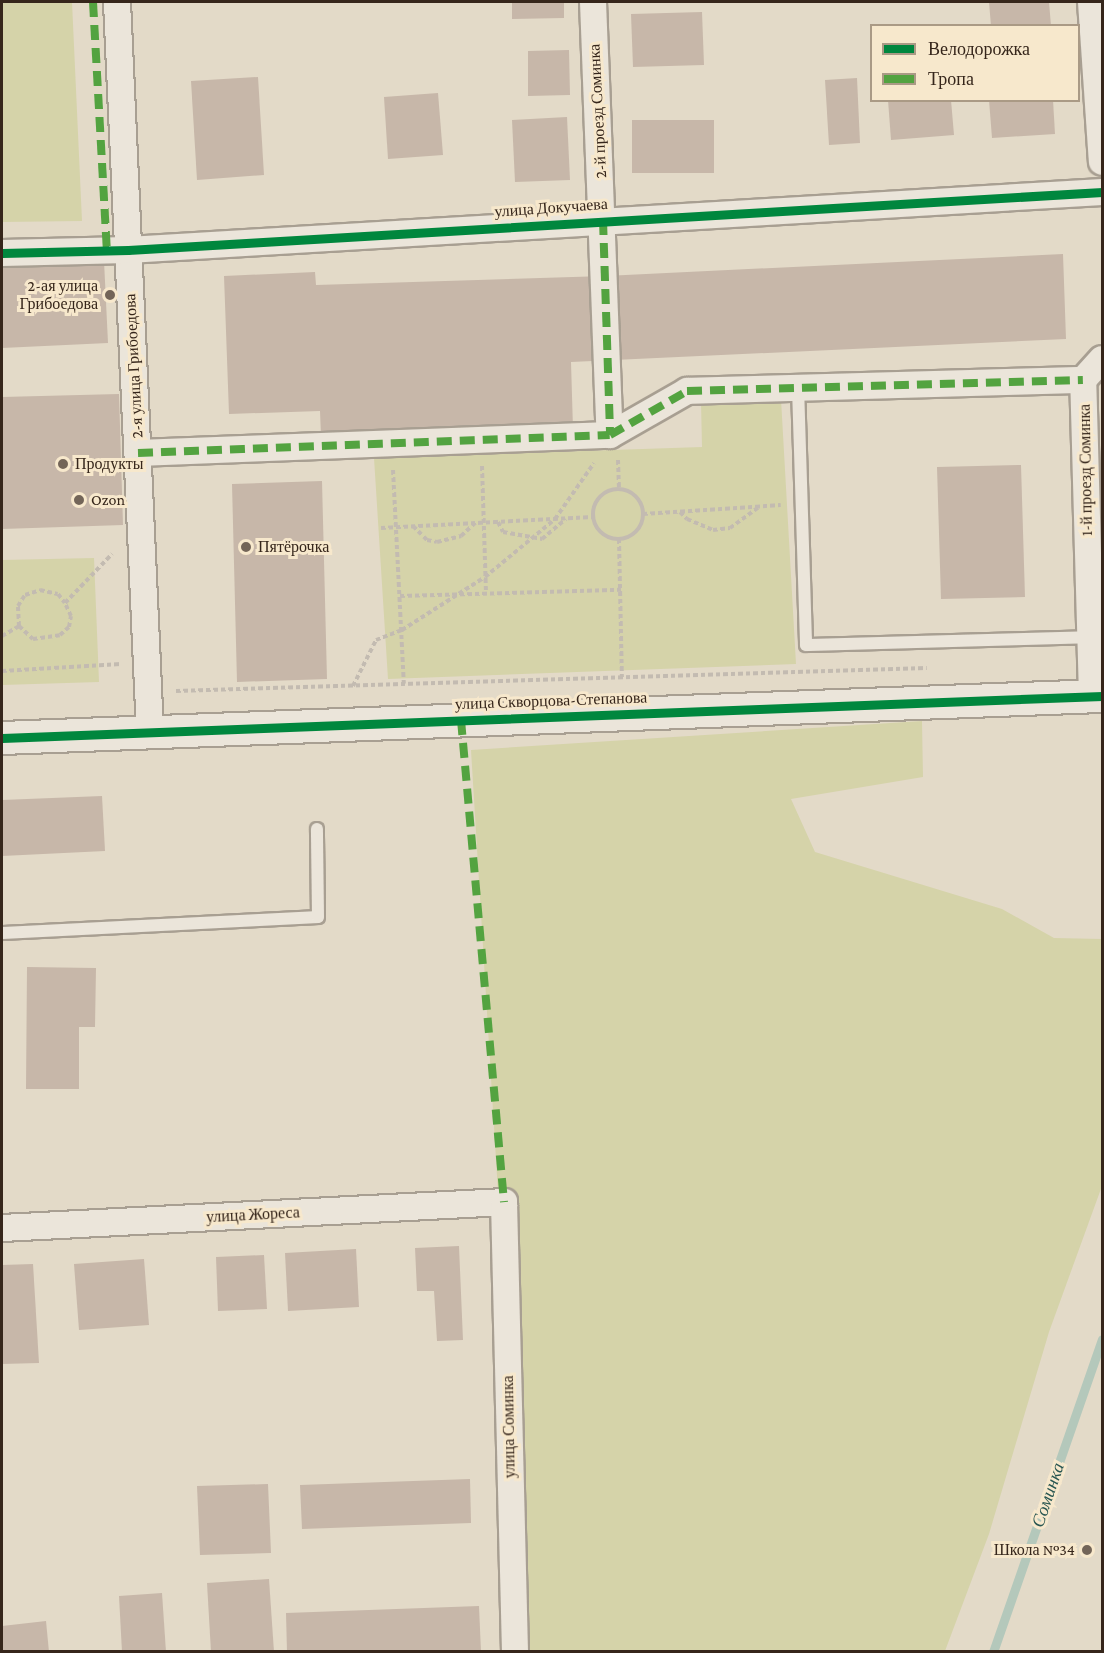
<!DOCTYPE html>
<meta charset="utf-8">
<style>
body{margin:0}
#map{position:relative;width:1104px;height:1653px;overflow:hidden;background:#e3dac8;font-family:"Crimson Pro",serif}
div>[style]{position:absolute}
.green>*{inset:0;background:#d5d3a9}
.stream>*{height:9px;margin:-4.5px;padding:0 4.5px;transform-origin:4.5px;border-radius:4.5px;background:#b4c8bb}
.building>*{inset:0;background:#c7b7a9}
.path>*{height:4px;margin-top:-2px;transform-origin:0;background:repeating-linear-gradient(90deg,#c3bbb1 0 4.5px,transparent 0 7.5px)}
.path>.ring{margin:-2px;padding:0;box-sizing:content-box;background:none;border:4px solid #c3bbb1;border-radius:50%}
.roads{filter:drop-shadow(2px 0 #a89f92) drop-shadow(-2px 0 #a89f92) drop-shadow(0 2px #a89f92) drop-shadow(0 -2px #a89f92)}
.service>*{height:12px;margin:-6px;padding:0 6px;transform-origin:6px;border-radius:6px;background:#ebe5da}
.minor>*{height:26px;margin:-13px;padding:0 13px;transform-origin:13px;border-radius:13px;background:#ebe5da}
.tertiary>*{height:32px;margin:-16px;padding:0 16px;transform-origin:16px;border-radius:16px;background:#ebe5da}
.quiet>*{height:8px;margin-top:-4px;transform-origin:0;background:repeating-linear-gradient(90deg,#53a340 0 15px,transparent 0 23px)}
.cycleway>*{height:9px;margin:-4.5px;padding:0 4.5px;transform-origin:4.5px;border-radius:4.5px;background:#00873e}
.dots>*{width:16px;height:16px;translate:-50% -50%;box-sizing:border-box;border:3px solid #f7e8cc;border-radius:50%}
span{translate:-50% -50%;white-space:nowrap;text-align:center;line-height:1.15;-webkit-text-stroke:6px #f7e8cc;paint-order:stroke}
.street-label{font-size:16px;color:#36261b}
.poi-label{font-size:16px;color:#36261b}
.right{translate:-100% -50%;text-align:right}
.left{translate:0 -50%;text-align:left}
.water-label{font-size:18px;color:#295651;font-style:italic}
.frame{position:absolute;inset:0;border:3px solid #36261b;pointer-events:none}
.legend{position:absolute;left:870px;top:24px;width:210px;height:78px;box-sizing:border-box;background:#f7e8cc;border:2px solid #aa9a85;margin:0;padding:8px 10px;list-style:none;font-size:18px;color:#36261b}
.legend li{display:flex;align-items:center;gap:12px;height:30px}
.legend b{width:30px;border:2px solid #aa9a85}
</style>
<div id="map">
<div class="green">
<div style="clip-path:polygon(2px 2px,72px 2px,82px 221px,2px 222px)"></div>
<div style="clip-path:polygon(781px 399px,796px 664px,388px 679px,374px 458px,702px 447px,701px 402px)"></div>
<div style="clip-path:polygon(94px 558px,99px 682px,2px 685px,2px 560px)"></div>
<div style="clip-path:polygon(922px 721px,923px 777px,791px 799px,815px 852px,1002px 909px,1054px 938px,1102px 939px,1102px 1186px,1049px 1332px,989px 1534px,945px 1651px,526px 1651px,471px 750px)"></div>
</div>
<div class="stream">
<div style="left:993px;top:1652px;width:331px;rotate:-70.8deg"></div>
</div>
<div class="building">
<div style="clip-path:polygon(512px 2px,564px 2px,564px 18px,512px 19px)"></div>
<div style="clip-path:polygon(989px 2px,1049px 2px,1051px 26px,991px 26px)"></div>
<div style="clip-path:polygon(702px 12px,704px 65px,633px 67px,631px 14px)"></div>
<div style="clip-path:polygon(569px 50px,570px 95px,528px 96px,528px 51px)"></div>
<div style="clip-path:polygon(258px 77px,264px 175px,197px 180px,191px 81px)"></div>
<div style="clip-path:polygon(857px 78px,860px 143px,829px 145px,825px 80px)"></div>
<div style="clip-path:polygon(438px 93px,443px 155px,388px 159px,384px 97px)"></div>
<div style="clip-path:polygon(888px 100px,951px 100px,954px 135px,891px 140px)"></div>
<div style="clip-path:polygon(989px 100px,1053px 100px,1055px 134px,992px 138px)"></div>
<div style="clip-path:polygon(567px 117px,570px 180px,515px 182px,512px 120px)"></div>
<div style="clip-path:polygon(632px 120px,714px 120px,714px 173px,632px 173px)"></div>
<div style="clip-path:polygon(1063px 254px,1066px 339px,571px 362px,573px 429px,321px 436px,320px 411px,229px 414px,224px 276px,315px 272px,316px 285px,605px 276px)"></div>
<div style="clip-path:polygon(104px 261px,108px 343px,2px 348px,2px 266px)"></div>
<div style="clip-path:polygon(119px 394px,123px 525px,2px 529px,2px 397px)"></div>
<div style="clip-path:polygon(1021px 465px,1025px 597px,941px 599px,937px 467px)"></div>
<div style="clip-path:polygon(322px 481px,327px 679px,237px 682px,232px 484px)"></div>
<div style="clip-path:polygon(102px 796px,105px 851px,2px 856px,2px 800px)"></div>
<div style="clip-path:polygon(27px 967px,96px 968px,95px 1027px,79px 1027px,79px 1089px,26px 1089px)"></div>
<div style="clip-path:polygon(459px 1246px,463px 1340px,437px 1341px,434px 1291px,417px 1291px,415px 1248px)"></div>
<div style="clip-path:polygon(356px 1249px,359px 1307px,288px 1311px,285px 1253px)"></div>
<div style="clip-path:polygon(264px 1255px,267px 1309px,218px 1311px,216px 1257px)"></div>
<div style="clip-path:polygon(144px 1259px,149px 1325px,79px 1330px,74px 1264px)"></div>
<div style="clip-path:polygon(33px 1264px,39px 1363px,2px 1364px,2px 1265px)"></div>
<div style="clip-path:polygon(470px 1479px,471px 1523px,302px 1529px,300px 1485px)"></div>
<div style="clip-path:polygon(268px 1484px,271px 1553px,200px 1555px,197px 1486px)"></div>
<div style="clip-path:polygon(269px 1579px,274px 1652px,211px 1652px,207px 1583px)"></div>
<div style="clip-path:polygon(162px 1593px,166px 1652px,122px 1652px,119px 1596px)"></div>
<div style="clip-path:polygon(479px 1606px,481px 1652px,287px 1652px,286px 1613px)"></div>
<div style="clip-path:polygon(46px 1621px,49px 1652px,2px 1652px,2px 1626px)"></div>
</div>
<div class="path">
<div style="left:618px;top:460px;width:29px;rotate:88deg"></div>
<div style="left:482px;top:466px;width:127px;rotate:88.2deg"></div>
<div style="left:393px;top:470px;width:214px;rotate:87.1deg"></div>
<div class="ring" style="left:593px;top:489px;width:46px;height:46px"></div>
<div style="left:680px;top:512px;width:10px;rotate:45deg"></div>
<div style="left:687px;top:519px;width:28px;rotate:23deg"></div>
<div style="left:713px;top:530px;width:17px;rotate:-7deg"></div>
<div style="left:730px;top:528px;width:36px;rotate:-36deg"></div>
<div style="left:643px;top:514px;width:138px;rotate:-3.7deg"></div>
<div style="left:498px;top:522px;width:11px;rotate:63deg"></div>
<div style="left:503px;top:532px;width:40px;rotate:10deg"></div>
<div style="left:542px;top:539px;width:31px;rotate:-40deg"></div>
<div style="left:413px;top:526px;width:20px;rotate:45deg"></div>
<div style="left:427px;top:540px;width:10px;rotate:11deg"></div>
<div style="left:437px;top:542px;width:25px;rotate:-14deg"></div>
<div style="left:461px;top:536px;width:21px;rotate:-43deg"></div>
<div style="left:381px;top:528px;width:212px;rotate:-3deg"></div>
<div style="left:619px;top:539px;width:138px;rotate:88.8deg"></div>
<div style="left:400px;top:596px;width:221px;rotate:-1.6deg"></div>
<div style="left:19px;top:626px;width:19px;rotate:43deg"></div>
<div style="left:33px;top:639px;width:27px;rotate:-8deg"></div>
<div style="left:60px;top:635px;width:12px;rotate:-42deg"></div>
<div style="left:69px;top:627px;width:11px;rotate:-80deg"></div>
<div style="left:71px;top:616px;width:14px;rotate:-115deg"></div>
<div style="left:2px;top:636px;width:20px;rotate:-30deg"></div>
<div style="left:19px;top:626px;width:20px;rotate:-93deg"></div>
<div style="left:18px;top:606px;width:13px;rotate:-58deg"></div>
<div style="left:25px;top:595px;width:16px;rotate:-18deg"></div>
<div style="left:40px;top:590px;width:18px;rotate:13deg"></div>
<div style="left:58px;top:594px;width:11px;rotate:52deg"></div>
<div style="left:65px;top:603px;width:68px;rotate:-46.2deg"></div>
<div style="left:2px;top:671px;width:119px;rotate:-3.4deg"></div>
<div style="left:353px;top:686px;width:51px;rotate:-63.4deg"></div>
<div style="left:376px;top:640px;width:28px;rotate:-21deg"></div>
<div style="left:402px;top:630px;width:98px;rotate:-32.6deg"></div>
<div style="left:485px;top:577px;width:91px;rotate:-39.6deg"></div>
<div style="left:555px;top:519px;width:68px;rotate:-55.1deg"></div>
<div style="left:176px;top:691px;width:751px;rotate:-1.75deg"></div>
</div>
<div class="roads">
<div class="service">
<div style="left:798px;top:387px;width:258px;rotate:88.2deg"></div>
<div style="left:806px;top:645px;width:284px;rotate:-1.6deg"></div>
<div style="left:2px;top:933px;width:316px;rotate:-2.9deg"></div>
<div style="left:318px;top:917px;width:88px;rotate:-90.7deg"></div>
</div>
<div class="minor">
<div style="left:117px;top:2px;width:730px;rotate:87.41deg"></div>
<div style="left:593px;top:2px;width:433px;rotate:87.8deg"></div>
<div style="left:1091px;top:2px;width:160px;rotate:86.1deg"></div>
<div style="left:2px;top:253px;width:126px;rotate:-1.4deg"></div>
<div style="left:128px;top:250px;width:976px;rotate:-3.41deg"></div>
<div style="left:138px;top:453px;width:472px;rotate:-2.2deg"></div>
<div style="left:610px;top:435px;width:89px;rotate:-29.7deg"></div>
<div style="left:687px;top:391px;width:396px;rotate:-1.6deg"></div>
<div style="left:1092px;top:696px;width:316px;rotate:-91.6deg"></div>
<div style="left:1083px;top:380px;width:28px;rotate:-48deg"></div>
<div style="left:2px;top:1228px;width:503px;rotate:-2.96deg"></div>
<div style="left:504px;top:1202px;width:450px;rotate:88.6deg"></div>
</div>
<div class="tertiary">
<div style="left:2px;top:738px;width:1101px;rotate:-2.19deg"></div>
</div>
</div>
<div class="quiet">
<div style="left:93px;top:2px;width:249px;rotate:86.8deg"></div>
<div style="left:603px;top:220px;width:215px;rotate:88.1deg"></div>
<div style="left:138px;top:453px;width:472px;rotate:-2.2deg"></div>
<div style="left:610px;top:435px;width:89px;rotate:-29.7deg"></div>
<div style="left:687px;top:391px;width:396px;rotate:-1.6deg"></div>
<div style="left:461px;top:720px;width:484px;rotate:84.9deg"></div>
</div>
<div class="cycleway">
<div style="left:2px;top:253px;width:126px;rotate:-1.4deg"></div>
<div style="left:128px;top:250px;width:976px;rotate:-3.41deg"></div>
<div style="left:2px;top:738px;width:1101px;rotate:-2.19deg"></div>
</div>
<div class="dots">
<div style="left:110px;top:295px;background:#736558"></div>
<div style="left:63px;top:464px;background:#736558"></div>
<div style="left:79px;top:500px;background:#736558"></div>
<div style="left:246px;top:547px;background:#736558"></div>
<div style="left:1087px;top:1550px;background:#736558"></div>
</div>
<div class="street-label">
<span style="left:598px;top:111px;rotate:-93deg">2-й проезд Соминка</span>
<span style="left:551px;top:208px;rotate:-4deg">улица Докучаева</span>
<span style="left:134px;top:366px;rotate:-93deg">2-я улица Грибоедова</span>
<span style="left:1086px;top:470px;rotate:-91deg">1-й проезд Соминка</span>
<span style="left:551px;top:701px;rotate:-2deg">улица Скворцова-Степанова</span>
<span style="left:253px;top:1215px;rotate:-3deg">улица Жореса</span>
<span style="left:509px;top:1427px;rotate:-91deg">улица Соминка</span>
</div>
<div class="poi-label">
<span class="right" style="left:98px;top:295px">2-ая улица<br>Грибоедова</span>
<span class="left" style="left:75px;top:464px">Продукты</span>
<span class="left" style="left:91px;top:500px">Ozon</span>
<span class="left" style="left:258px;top:547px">Пятёрочка</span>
<span class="right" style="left:1075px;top:1550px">Школа №34</span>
</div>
<div class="water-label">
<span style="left:1048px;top:1495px;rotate:-71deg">Соминка</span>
</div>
<div class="frame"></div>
<ul class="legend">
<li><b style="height:8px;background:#00873e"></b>Велодорожка</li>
<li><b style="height:8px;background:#53a340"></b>Тропа</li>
</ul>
</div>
